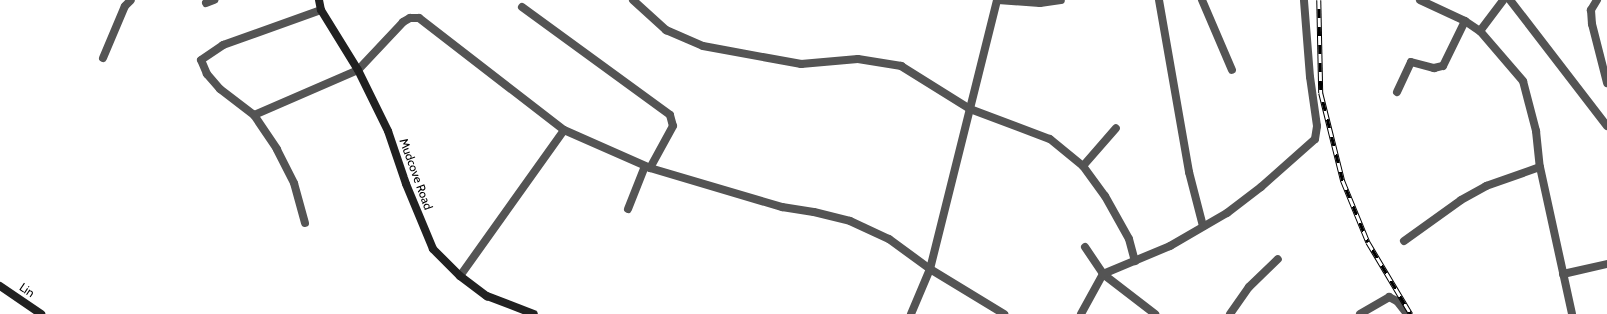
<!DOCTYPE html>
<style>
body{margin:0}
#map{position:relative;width:1607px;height:314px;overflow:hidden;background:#fff;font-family:Cabin,sans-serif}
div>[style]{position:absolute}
.street>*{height:8px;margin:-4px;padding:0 4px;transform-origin:4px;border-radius:4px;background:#545454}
.secondary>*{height:8px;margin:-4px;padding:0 4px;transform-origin:4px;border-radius:4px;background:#212121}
.rail>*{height:4.5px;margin-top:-2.25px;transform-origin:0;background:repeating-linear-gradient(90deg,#fff 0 9px,#000 0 18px);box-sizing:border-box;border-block:1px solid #000}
span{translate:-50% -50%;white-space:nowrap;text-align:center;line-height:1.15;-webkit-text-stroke:4px #fff;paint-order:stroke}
.street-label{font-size:12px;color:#000}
</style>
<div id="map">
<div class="street">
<div style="left:633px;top:0;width:45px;rotate:42.3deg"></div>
<div style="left:666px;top:30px;width:40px;rotate:23.4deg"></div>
<div style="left:703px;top:46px;width:100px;rotate:10.4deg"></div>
<div style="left:801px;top:64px;width:57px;rotate:-5deg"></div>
<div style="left:858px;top:59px;width:44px;rotate:9.2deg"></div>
<div style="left:901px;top:66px;width:81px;rotate:31.9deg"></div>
<div style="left:970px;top:109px;width:85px;rotate:20.6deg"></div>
<div style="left:1050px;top:139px;width:43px;rotate:39.3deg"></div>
<div style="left:1083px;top:166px;width:37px;rotate:54deg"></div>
<div style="left:1105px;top:196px;width:49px;rotate:60.8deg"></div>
<div style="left:1129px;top:239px;width:23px;rotate:75deg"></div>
<div style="left:998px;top:0;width:42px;rotate:4.1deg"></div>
<div style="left:1040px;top:3px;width:21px;rotate:-8deg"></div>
<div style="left:1159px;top:0;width:175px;rotate:80.1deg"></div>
<div style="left:1189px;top:172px;width:56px;rotate:75.5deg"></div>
<div style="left:1202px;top:0;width:76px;rotate:66.8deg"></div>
<div style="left:1420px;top:0;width:50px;rotate:25deg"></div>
<div style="left:1465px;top:21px;width:18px;rotate:34deg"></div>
<div style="left:1480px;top:31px;width:66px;rotate:49.3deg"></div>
<div style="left:1523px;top:81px;width:52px;rotate:75.4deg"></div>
<div style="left:1536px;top:131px;width:36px;rotate:84deg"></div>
<div style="left:1540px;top:167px;width:150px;rotate:77.7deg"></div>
<div style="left:1510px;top:0;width:159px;rotate:52.4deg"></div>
<div style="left:1597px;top:0;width:12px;rotate:121deg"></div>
<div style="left:1591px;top:10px;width:14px;rotate:86deg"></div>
<div style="left:1592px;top:24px;width:61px;rotate:75.7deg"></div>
<div style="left:206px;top:3px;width:9px;rotate:-21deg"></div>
<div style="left:522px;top:7px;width:183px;rotate:36.1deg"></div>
<div style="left:670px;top:115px;width:11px;rotate:75deg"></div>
<div style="left:673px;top:126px;width:48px;rotate:118.7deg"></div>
<div style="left:1480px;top:31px;width:39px;rotate:-53deg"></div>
<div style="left:103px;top:58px;width:56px;rotate:-67.1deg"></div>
<div style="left:125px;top:6px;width:8px;rotate:-45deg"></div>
<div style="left:1397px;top:92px;width:33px;rotate:-65deg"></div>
<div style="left:1411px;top:62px;width:24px;rotate:15deg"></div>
<div style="left:1434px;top:68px;width:9px;rotate:-13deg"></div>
<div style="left:1443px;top:66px;width:50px;rotate:-63.9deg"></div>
<div style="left:254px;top:115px;width:43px;rotate:-142.6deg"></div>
<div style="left:220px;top:89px;width:20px;rotate:-131deg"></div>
<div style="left:207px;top:74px;width:15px;rotate:-113deg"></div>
<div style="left:201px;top:60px;width:27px;rotate:-34deg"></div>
<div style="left:223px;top:45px;width:104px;rotate:-19.7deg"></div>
<div style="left:1083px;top:166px;width:50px;rotate:-49deg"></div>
<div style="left:628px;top:209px;width:46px;rotate:-68.4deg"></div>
<div style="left:305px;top:223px;width:41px;rotate:-105.4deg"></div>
<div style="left:294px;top:183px;width:38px;rotate:-117deg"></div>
<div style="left:277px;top:149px;width:41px;rotate:-124.1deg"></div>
<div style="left:254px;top:115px;width:113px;rotate:-23.4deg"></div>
<div style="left:358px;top:70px;width:66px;rotate:-46.8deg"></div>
<div style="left:403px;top:22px;width:8px;rotate:-30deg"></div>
<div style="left:410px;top:18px;width:9px"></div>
<div style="left:419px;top:18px;width:183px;rotate:37.7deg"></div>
<div style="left:564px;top:130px;width:94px;rotate:23.8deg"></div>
<div style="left:650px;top:168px;width:138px;rotate:16.5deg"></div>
<div style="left:782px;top:207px;width:32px;rotate:9deg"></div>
<div style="left:814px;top:212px;width:37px;rotate:14deg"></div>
<div style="left:850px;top:221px;width:43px;rotate:24.8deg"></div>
<div style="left:889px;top:239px;width:51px;rotate:36.2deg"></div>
<div style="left:930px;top:269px;width:87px;rotate:31.3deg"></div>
<div style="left:1404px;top:241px;width:70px;rotate:-35.7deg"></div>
<div style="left:1461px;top:200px;width:29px;rotate:-29deg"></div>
<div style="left:1486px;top:186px;width:57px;rotate:-19.4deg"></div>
<div style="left:1085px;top:247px;width:32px;rotate:56deg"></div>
<div style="left:1103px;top:274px;width:66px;rotate:37.6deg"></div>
<div style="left:1563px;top:274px;width:45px;rotate:-12.8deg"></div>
<div style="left:460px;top:276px;width:179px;rotate:-54.5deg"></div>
<div style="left:911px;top:314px;width:49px;rotate:-67.1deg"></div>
<div style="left:930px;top:269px;width:277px;rotate:-76deg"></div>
<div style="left:1081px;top:314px;width:46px;rotate:-61.2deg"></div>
<div style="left:1103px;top:274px;width:73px;rotate:-22.7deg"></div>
<div style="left:1170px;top:246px;width:66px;rotate:-30.1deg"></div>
<div style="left:1227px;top:213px;width:43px;rotate:-37.4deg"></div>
<div style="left:1261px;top:187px;width:72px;rotate:-41.6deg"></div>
<div style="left:1315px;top:139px;width:13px;rotate:-81deg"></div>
<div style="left:1317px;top:126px;width:49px;rotate:-98.1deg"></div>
<div style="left:1310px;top:77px;width:77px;rotate:-94.5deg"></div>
<div style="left:1230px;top:314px;width:33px;rotate:-55deg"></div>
<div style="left:1249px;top:287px;width:40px;rotate:-44deg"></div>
<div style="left:1360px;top:314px;width:34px;rotate:-30deg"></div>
<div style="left:1389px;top:297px;width:9px;rotate:27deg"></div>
<div style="left:1397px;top:301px;width:16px;rotate:52deg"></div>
</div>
<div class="secondary">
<div style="left:319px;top:0;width:10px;rotate:79deg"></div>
<div style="left:321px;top:10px;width:70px;rotate:58.3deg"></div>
<div style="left:358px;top:70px;width:68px;rotate:63.8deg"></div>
<div style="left:388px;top:131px;width:56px;rotate:71.2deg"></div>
<div style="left:406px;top:184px;width:70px;rotate:67.4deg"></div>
<div style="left:433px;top:249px;width:38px;rotate:45deg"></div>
<div style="left:460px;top:276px;width:34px;rotate:37deg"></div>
<div style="left:487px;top:296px;width:50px;rotate:21deg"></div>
<div style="left:0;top:286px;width:50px;rotate:34.3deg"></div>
</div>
<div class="rail">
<div style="left:1319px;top:0;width:93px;rotate:88.8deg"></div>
<div style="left:1321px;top:93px;width:91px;rotate:76deg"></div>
<div style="left:1343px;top:181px;width:66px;rotate:67.7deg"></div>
<div style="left:1368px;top:242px;width:84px;rotate:59.2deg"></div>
</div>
<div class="street-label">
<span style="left:416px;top:174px;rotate:70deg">Mudcove Road</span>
<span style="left:27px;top:290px;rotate:34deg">Lin</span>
</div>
</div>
